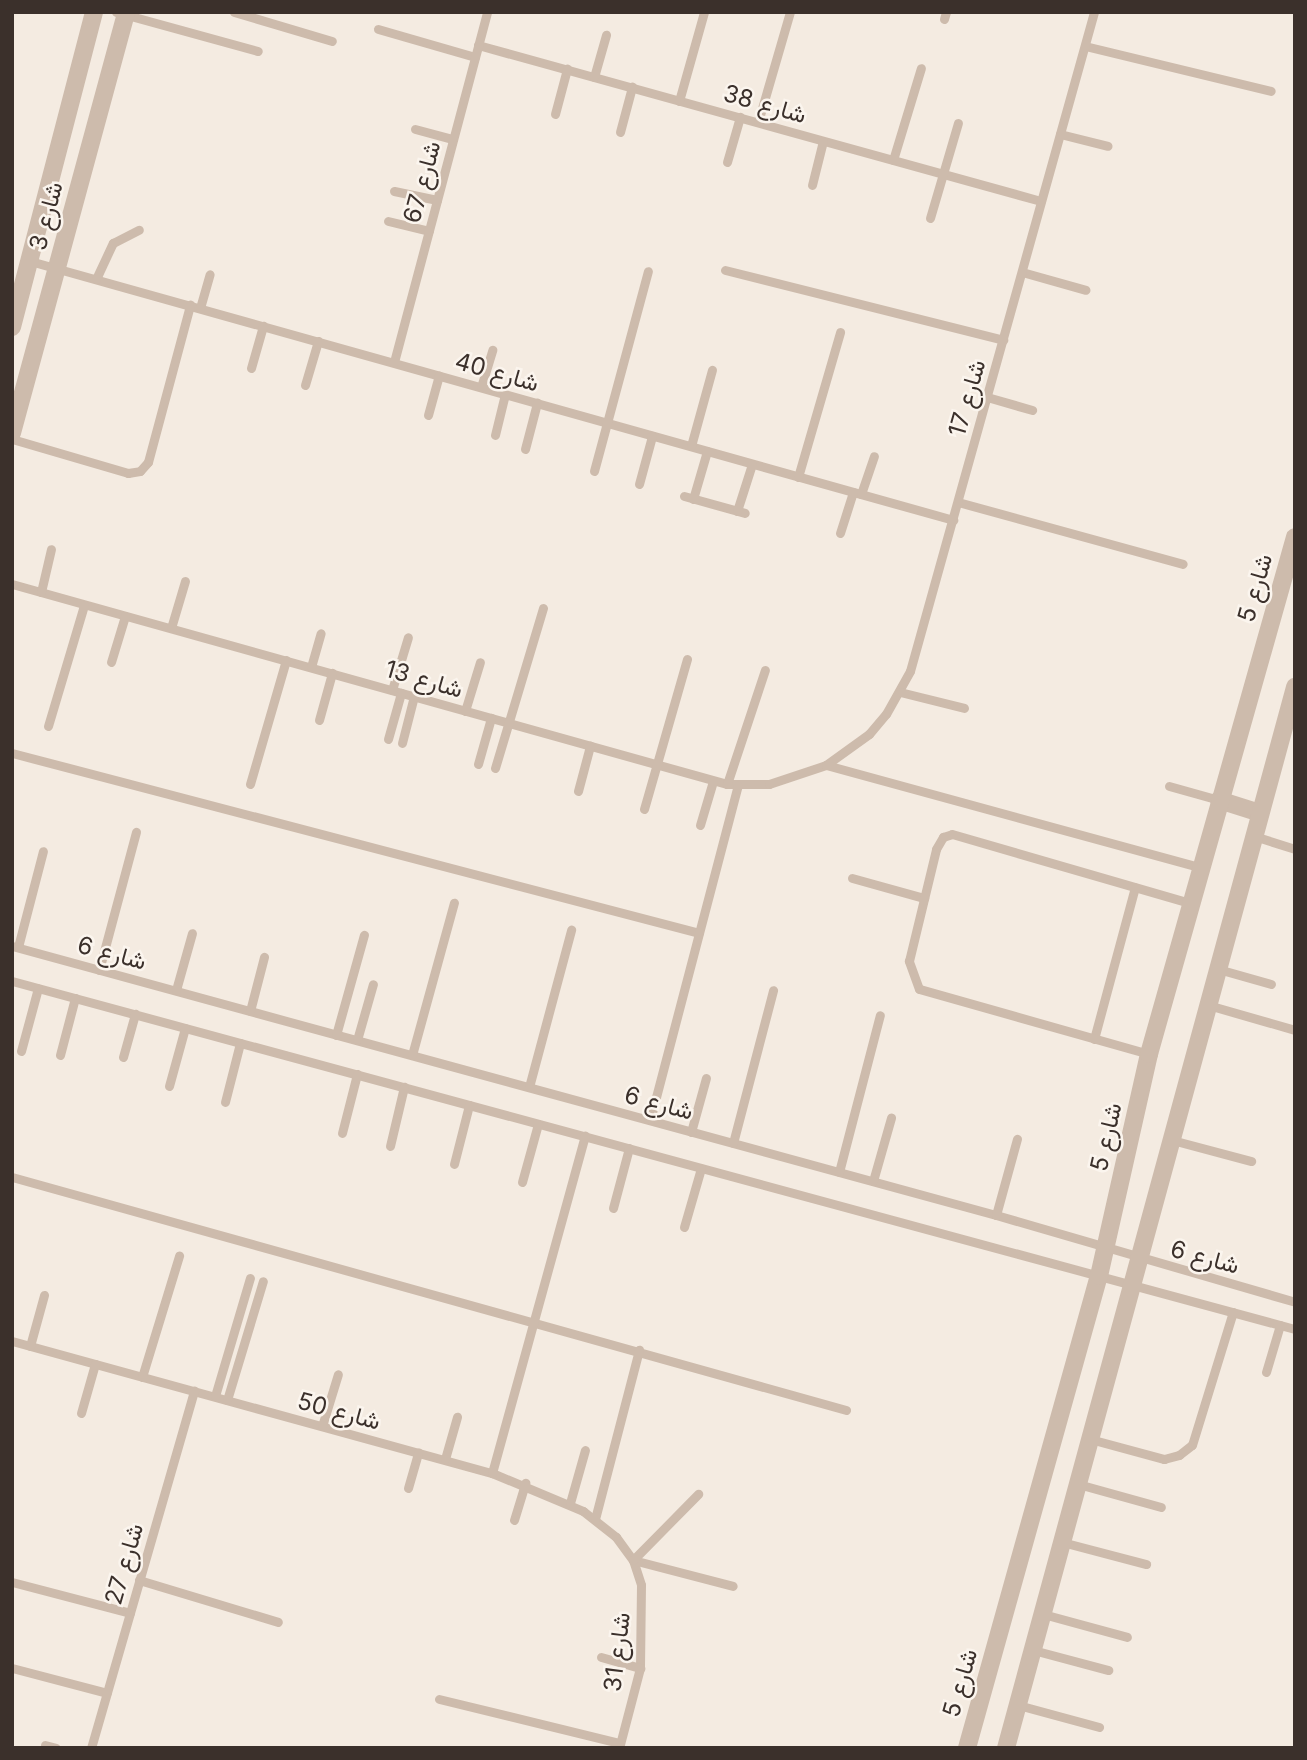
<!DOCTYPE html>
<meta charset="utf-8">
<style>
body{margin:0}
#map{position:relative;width:1307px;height:1760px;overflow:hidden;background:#f4ebe1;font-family:Inter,Vazirmatn,sans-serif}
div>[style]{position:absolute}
.service>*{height:9px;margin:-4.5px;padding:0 4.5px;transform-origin:4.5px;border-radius:4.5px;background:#cdbbac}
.minor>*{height:18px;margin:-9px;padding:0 9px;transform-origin:9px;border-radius:9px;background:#cdbbac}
span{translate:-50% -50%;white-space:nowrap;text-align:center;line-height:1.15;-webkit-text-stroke:5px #fbf5ee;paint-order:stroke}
.street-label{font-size:24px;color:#3b302b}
.frame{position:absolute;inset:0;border:14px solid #3b302b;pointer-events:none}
</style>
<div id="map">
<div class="service">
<div style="left:116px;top:12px;width:147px;rotate:15.4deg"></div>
<div style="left:234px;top:12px;width:102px;rotate:16.5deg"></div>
<div style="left:944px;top:19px;width:7px;rotate:-74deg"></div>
<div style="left:378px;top:29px;width:101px;rotate:16.1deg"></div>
<div style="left:478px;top:45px;width:584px;rotate:15.49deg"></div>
<div style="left:1085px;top:46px;width:191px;rotate:13.6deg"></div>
<div style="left:594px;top:77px;width:44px;rotate:-74.1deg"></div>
<div style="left:679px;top:101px;width:92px;rotate:-74.3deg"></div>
<div style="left:555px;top:114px;width:47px;rotate:-75.1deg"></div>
<div style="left:758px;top:122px;width:115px;rotate:-73.8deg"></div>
<div style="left:415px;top:129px;width:39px;rotate:15deg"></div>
<div style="left:620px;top:132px;width:47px;rotate:-75.1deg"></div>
<div style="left:1060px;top:134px;width:49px;rotate:14deg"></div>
<div style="left:893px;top:160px;width:96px;rotate:-73.1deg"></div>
<div style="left:727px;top:162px;width:47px;rotate:-73.9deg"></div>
<div style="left:812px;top:185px;width:45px;rotate:-76deg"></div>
<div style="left:394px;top:191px;width:44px;rotate:11.8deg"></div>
<div style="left:930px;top:218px;width:99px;rotate:-73.6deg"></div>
<div style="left:388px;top:221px;width:42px;rotate:13.7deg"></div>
<div style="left:30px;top:261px;width:959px;rotate:15.67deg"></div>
<div style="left:725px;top:270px;width:287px;rotate:14.1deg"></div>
<div style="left:1022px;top:272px;width:66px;rotate:15.7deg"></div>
<div style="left:96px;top:279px;width:40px;rotate:-65deg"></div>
<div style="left:113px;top:243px;width:29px;rotate:-27deg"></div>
<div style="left:200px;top:308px;width:35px;rotate:-74deg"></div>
<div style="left:394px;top:362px;width:362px;rotate:-75.1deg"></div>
<div style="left:251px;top:368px;width:44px;rotate:-74.1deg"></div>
<div style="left:305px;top:385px;width:46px;rotate:-73.5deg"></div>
<div style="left:481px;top:387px;width:39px;rotate:-73deg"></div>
<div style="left:987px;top:397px;width:47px;rotate:16.1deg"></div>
<div style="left:428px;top:415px;width:41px;rotate:-74.6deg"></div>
<div style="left:495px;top:435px;width:42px;rotate:-76.3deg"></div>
<div style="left:12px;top:439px;width:121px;rotate:16.3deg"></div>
<div style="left:128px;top:473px;width:12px;rotate:-9deg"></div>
<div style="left:140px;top:471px;width:12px;rotate:-48deg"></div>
<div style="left:148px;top:462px;width:163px;rotate:-75deg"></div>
<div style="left:691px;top:446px;width:79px;rotate:-74.6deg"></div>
<div style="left:525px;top:449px;width:48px;rotate:-75.4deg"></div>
<div style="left:594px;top:471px;width:207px;rotate:-74.9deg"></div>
<div style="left:798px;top:477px;width:151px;rotate:-73.8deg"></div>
<div style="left:639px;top:484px;width:50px;rotate:-74.8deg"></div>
<div style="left:861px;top:494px;width:40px;rotate:-71.1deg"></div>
<div style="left:684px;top:496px;width:63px;rotate:15.6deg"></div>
<div style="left:693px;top:499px;width:50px;rotate:-73.7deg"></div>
<div style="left:958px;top:502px;width:233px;rotate:15.4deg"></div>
<div style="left:737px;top:511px;width:49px;rotate:-72.3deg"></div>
<div style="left:840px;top:533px;width:43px;rotate:-72.4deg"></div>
<div style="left:12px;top:584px;width:742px;rotate:15.63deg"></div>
<div style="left:727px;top:784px;width:42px"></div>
<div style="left:769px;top:784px;width:60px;rotate:-18.4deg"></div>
<div style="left:826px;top:765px;width:53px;rotate:-35.8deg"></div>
<div style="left:869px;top:734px;width:26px;rotate:-50deg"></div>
<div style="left:886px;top:714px;width:49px;rotate:-60.8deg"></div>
<div style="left:910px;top:671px;width:684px;rotate:-74.4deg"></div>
<div style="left:41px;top:592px;width:44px;rotate:-76.9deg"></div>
<div style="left:171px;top:628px;width:49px;rotate:-73.4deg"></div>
<div style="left:111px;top:662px;width:48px;rotate:-73.1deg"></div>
<div style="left:311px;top:667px;width:35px;rotate:-74deg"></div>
<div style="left:392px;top:690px;width:55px;rotate:-73.2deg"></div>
<div style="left:900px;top:692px;width:66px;rotate:14deg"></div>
<div style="left:465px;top:711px;width:51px;rotate:-73deg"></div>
<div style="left:319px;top:720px;width:49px;rotate:-74.5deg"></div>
<div style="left:48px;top:726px;width:126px;rotate:-73.4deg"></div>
<div style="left:388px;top:739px;width:48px;rotate:-74.2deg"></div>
<div style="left:402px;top:743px;width:49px;rotate:-75.7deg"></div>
<div style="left:12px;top:753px;width:710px;rotate:14.68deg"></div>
<div style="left:478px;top:764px;width:48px;rotate:-74.2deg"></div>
<div style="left:826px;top:765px;width:388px;rotate:15.3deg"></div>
<div style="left:495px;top:768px;width:167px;rotate:-73.3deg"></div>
<div style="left:250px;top:784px;width:129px;rotate:-73.8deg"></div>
<div style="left:727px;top:784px;width:120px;rotate:-71.6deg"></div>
<div style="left:1169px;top:786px;width:52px;rotate:15.6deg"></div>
<div style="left:578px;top:791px;width:47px;rotate:-75.1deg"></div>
<div style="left:644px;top:809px;width:156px;rotate:-74deg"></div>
<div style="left:700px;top:825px;width:46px;rotate:-73.5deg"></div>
<div style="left:1254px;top:836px;width:43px;rotate:17.6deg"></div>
<div style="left:852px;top:878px;width:75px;rotate:15.5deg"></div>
<div style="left:12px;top:946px;width:1020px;rotate:15.29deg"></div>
<div style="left:996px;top:1215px;width:311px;rotate:16.2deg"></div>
<div style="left:18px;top:947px;width:99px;rotate:-75.4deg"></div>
<div style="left:1218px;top:969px;width:55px;rotate:15.8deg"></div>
<div style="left:99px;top:970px;width:143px;rotate:-75deg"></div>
<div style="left:12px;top:981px;width:1329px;rotate:15.18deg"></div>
<div style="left:176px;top:990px;width:59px;rotate:-74.3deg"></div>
<div style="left:1208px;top:1005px;width:91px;rotate:16deg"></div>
<div style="left:250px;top:1011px;width:56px;rotate:-75.5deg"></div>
<div style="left:336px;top:1035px;width:104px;rotate:-74.4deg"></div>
<div style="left:1094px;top:1039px;width:157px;rotate:-74.9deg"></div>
<div style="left:357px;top:1040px;width:58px;rotate:-74.1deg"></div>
<div style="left:21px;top:1051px;width:65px;rotate:-74.9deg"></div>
<div style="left:1149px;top:1054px;width:239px;rotate:-164.2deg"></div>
<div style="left:919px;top:989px;width:30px;rotate:-110deg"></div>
<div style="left:909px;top:961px;width:115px;rotate:-76.4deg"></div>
<div style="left:936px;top:849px;width:14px;rotate:-60deg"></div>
<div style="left:943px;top:837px;width:9px;rotate:-18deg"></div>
<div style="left:952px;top:834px;width:248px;rotate:16.2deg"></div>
<div style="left:60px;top:1055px;width:59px;rotate:-75.3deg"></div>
<div style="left:412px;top:1055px;width:158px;rotate:-74.6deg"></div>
<div style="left:123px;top:1057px;width:45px;rotate:-74.4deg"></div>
<div style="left:169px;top:1086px;width:60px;rotate:-74.6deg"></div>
<div style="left:529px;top:1087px;width:163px;rotate:-75deg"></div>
<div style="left:225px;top:1102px;width:61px;rotate:-75.7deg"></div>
<div style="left:650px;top:1120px;width:346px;rotate:-75.3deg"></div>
<div style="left:691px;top:1132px;width:56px;rotate:-74.5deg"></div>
<div style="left:342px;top:1133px;width:61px;rotate:-75.7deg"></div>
<div style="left:1172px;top:1140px;width:82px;rotate:14.9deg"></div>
<div style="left:733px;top:1143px;width:158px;rotate:-75.3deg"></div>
<div style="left:390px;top:1146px;width:61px;rotate:-76.7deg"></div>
<div style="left:454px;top:1164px;width:61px;rotate:-75.7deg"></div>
<div style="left:839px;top:1172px;width:162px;rotate:-75.4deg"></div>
<div style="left:12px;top:1177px;width:866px;rotate:15.61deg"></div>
<div style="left:873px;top:1181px;width:66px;rotate:-74.1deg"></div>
<div style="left:522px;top:1182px;width:60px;rotate:-74.6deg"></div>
<div style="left:613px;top:1208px;width:62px;rotate:-75.1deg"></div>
<div style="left:996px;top:1215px;width:79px;rotate:-74.6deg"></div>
<div style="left:684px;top:1227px;width:61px;rotate:-73.9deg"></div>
<div style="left:12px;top:1341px;width:498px;rotate:15.4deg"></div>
<div style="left:492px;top:1473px;width:99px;rotate:22.7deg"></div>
<div style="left:583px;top:1511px;width:42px;rotate:38.2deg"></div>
<div style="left:616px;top:1537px;width:29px;rotate:54deg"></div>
<div style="left:633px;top:1560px;width:26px;rotate:72deg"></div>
<div style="left:641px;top:1585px;width:83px;rotate:90.7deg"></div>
<div style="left:640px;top:1668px;width:83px;rotate:104.7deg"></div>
<div style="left:30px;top:1346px;width:53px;rotate:-74.6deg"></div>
<div style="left:1266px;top:1372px;width:49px;rotate:-73.4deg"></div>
<div style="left:142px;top:1377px;width:127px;rotate:-73deg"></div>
<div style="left:215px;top:1396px;width:123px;rotate:-73.5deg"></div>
<div style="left:227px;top:1400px;width:124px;rotate:-73.2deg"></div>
<div style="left:81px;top:1413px;width:51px;rotate:-74.1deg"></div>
<div style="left:322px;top:1426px;width:54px;rotate:-72.9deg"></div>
<div style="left:1090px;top:1439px;width:77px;rotate:15.1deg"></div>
<div style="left:1164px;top:1459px;width:16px;rotate:-15deg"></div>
<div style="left:1179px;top:1455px;width:16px;rotate:-38deg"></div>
<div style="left:1192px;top:1445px;width:139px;rotate:-72.9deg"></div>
<div style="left:445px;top:1459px;width:44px;rotate:-74.1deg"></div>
<div style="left:492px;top:1473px;width:350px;rotate:-74.6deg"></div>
<div style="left:1078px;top:1484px;width:86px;rotate:15.5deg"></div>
<div style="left:408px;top:1488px;width:37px;rotate:-74deg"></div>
<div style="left:570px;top:1503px;width:55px;rotate:-74.2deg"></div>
<div style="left:595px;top:1519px;width:175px;rotate:-75.4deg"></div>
<div style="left:514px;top:1520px;width:39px;rotate:-73deg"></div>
<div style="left:1062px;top:1542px;width:87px;rotate:14.7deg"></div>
<div style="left:633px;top:1560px;width:103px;rotate:14.6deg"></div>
<div style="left:633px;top:1560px;width:93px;rotate:-45.4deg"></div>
<div style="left:139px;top:1580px;width:145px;rotate:16.8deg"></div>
<div style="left:12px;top:1582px;width:122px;rotate:14.7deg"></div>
<div style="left:1043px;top:1614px;width:87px;rotate:15.3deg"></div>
<div style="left:1033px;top:1650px;width:78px;rotate:14.9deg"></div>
<div style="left:601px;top:1657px;width:41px;rotate:15.8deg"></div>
<div style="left:12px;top:1668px;width:98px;rotate:14.7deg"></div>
<div style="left:439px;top:1699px;width:186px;rotate:13.7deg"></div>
<div style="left:1018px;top:1705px;width:84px;rotate:15.2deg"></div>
<div style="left:45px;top:1745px;width:11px;rotate:15deg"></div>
<div style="left:91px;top:1748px;width:372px;rotate:-73.9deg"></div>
</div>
<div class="minor">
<div style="left:12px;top:327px;width:325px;rotate:-75.4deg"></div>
<div style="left:12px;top:433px;width:436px;rotate:-74.8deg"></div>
<div style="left:1219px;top:800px;width:43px;rotate:17.6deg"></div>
<div style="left:967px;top:1748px;width:490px;rotate:-74.4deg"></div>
<div style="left:1099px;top:1276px;width:228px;rotate:-77.3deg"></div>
<div style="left:1149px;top:1054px;width:537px;rotate:-74.23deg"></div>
<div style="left:1006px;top:1748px;width:1100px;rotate:-74.76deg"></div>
</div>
<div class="street-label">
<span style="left:765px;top:104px;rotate:16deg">شارع 38</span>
<span style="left:422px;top:182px;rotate:-75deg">شارع 67</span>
<span style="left:46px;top:216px;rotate:-75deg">شارع 3</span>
<span style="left:497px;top:372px;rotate:16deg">شارع 40</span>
<span style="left:967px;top:398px;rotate:-74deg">شارع 17</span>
<span style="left:1255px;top:588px;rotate:-74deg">شارع 5</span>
<span style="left:424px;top:679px;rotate:16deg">شارع 13</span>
<span style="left:112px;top:953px;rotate:15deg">شارع 6</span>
<span style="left:659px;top:1103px;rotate:15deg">شارع 6</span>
<span style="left:1106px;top:1137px;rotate:-77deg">شارع 5</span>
<span style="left:1205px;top:1257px;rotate:15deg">شارع 6</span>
<span style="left:339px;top:1411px;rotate:15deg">شارع 50</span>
<span style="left:124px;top:1564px;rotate:-74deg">شارع 27</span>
<span style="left:617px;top:1652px;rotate:-83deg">شارع 31</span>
<span style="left:960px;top:1683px;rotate:-74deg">شارع 5</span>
</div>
<div class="frame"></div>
</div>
